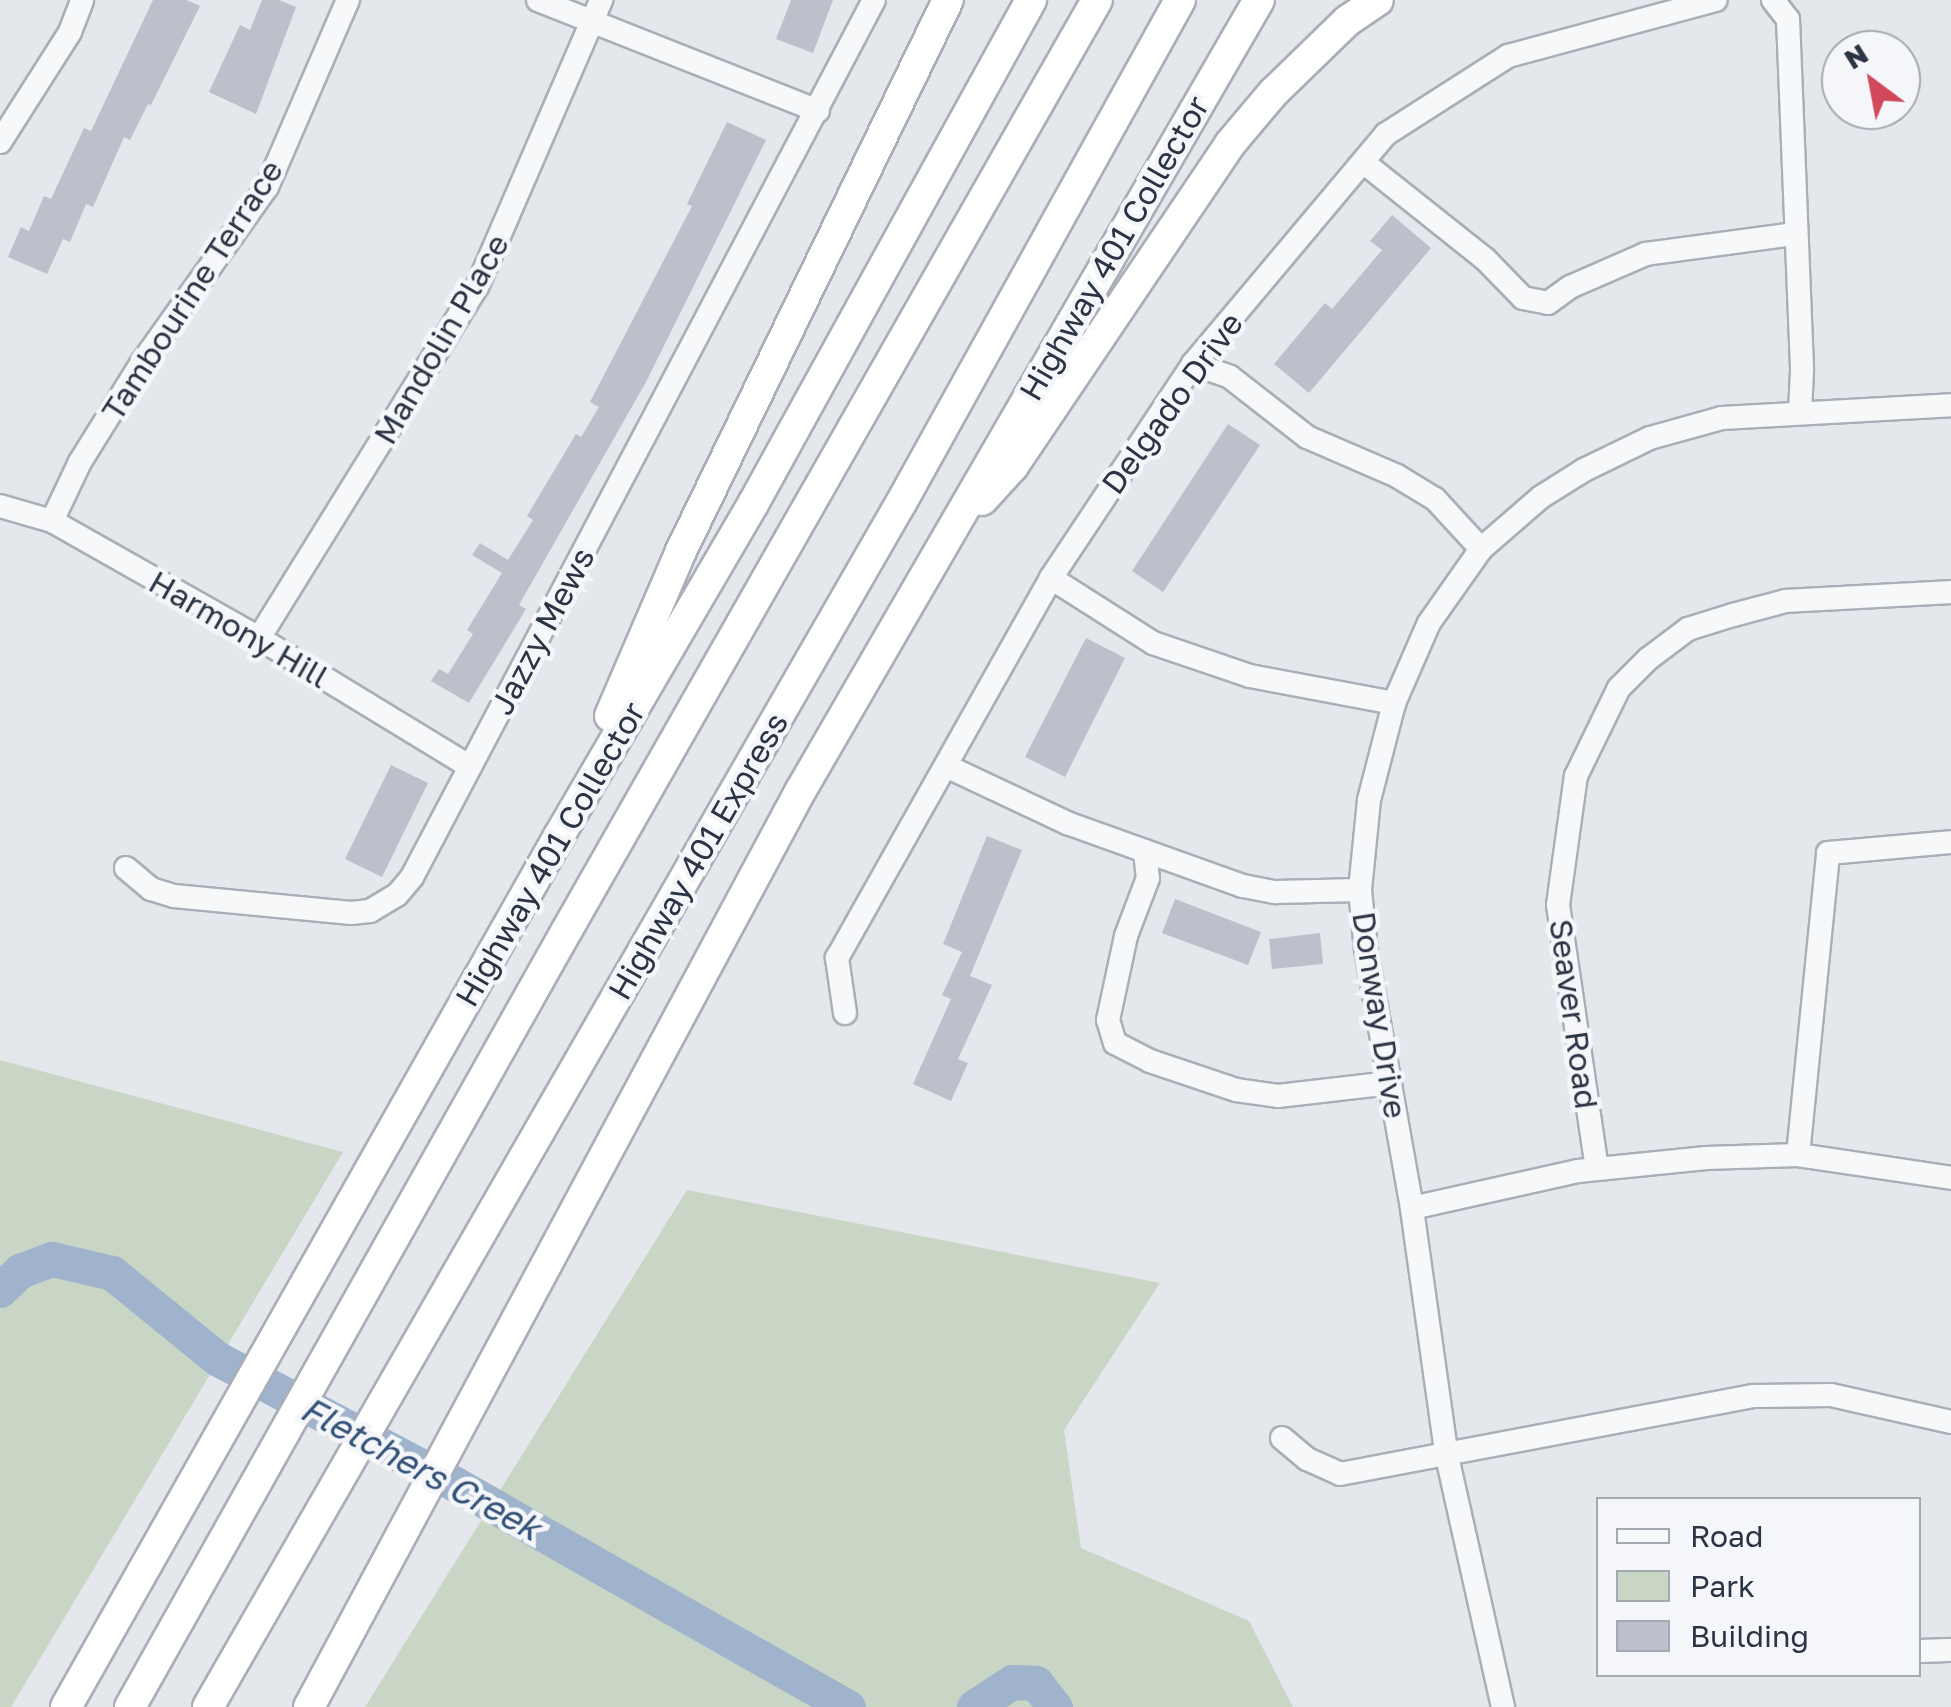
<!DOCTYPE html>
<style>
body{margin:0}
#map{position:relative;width:1951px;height:1707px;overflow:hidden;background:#e4e7ec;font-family:"Golos Text",sans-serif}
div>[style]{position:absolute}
.green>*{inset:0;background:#c9d6c5}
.river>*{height:35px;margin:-17.5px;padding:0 17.5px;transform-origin:17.5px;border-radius:17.5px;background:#9fb4cc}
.building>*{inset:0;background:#bbc0ca}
.roads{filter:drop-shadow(2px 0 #a9aeb7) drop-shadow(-2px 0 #a9aeb7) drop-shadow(0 2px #a9aeb7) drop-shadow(0 -2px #a9aeb7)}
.minor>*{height:22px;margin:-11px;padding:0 11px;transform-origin:11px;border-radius:11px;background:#f7f8fa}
.highway>*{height:30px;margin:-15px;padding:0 15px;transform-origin:15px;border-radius:15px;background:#fff}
span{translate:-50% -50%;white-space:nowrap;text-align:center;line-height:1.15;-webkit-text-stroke:9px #f4f6f9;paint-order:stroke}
.street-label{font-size:32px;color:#2b3445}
.water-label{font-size:35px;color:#34527a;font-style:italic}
.legend{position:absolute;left:1596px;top:1497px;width:325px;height:180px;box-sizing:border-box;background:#f4f6f9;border:2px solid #a4a8b1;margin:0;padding:12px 18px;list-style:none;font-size:30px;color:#2b3445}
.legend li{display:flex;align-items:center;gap:20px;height:50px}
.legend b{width:50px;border:2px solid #a4a8b1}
.north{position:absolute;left:1821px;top:30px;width:100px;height:100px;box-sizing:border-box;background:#f4f6f9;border:2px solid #a4a8b1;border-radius:50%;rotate:328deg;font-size:28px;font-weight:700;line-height:40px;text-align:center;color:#2b3445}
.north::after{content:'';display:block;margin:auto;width:35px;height:45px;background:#d1495b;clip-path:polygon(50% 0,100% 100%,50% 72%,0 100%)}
</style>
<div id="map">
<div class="green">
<div style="clip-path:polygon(0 1060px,343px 1152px,11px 1707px,0 1707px)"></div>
<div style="clip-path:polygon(687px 1190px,1160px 1283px,1064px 1430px,1081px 1548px,1249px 1621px,1293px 1707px,365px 1707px)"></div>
</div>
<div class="river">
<div style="left:0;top:1290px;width:28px;rotate:-44deg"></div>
<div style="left:20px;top:1271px;width:34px;rotate:-21deg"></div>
<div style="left:52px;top:1259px;width:62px;rotate:13.1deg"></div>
<div style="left:112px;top:1273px;width:136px;rotate:39.1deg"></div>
<div style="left:218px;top:1359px;width:268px;rotate:27.8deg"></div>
<div style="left:455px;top:1484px;width:452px;rotate:29.6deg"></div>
<div style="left:974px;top:1707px;width:45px;rotate:-33.3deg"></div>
<div style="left:1012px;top:1682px;width:24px;rotate:2deg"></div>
<div style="left:1036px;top:1683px;width:31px;rotate:52deg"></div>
</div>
<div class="building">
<div style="clip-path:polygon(153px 0,186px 0,200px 6px,151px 105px,148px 104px,130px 140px,124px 137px,93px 207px,86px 204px,70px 242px,63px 239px,47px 274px,8px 257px,21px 227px,29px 231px,44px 196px,51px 199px,84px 128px,91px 131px)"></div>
<div style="clip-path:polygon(262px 0,279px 0,296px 7px,256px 114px,209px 92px,240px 25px,250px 30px)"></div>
<div style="clip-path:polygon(791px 0,833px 0,813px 53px,776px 39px)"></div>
<div style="clip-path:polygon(727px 122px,766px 140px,646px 382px,519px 605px,526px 609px,469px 703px,431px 681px,439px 669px,448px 674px,473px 634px,467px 630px,502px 573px,472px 555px,480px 543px,508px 560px,533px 520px,527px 516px,576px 434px,581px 437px,599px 407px,590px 402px,692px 206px,687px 204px)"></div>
<div style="clip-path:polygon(1392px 215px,1431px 248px,1309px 393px,1274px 364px,1325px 303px,1332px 309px,1382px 250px,1370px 241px)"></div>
<div style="clip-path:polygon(1228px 424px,1260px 445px,1163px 592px,1132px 571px)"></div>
<div style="clip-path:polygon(1086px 638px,1125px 658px,1065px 777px,1025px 757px)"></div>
<div style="clip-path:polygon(391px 765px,428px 783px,382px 877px,345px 859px)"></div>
<div style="clip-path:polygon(987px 836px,1022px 850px,970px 976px,992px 985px,958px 1059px,968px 1063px,951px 1101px,913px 1084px,951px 999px,942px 995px,962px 952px,943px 944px)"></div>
<div style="clip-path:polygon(1175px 899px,1261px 932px,1248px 965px,1162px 933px)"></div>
<div style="clip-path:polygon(1320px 933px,1323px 964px,1272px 969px,1269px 939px)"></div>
</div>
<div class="roads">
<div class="minor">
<div style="left:538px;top:0;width:301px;rotate:21.6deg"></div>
<div style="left:1773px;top:0;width:24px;rotate:52deg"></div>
<div style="left:1788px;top:19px;width:352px;rotate:87.7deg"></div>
<div style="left:1802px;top:371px;width:41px;rotate:92.8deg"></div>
<div style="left:0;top:142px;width:130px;rotate:-57.5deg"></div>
<div style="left:70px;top:32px;width:34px;rotate:-69deg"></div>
<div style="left:1363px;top:162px;width:156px;rotate:38.5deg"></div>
<div style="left:1485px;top:259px;width:54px;rotate:45.7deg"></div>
<div style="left:1523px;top:298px;width:25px;rotate:11deg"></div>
<div style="left:1548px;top:303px;width:27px;rotate:-36deg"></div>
<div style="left:1570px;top:287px;width:83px;rotate:-23.5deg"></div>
<div style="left:1646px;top:254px;width:149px;rotate:-7.7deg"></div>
<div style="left:1193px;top:364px;width:39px;rotate:19deg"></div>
<div style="left:1230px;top:377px;width:98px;rotate:37.9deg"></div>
<div style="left:1307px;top:437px;width:98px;rotate:23.4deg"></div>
<div style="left:1397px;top:476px;width:44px;rotate:31.2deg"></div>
<div style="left:1435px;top:499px;width:68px;rotate:47.4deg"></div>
<div style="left:0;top:506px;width:54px;rotate:16.1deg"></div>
<div style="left:52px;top:521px;width:238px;rotate:29.5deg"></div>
<div style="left:259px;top:638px;width:247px;rotate:31.4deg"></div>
<div style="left:52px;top:521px;width:65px;rotate:-64.6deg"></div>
<div style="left:80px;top:462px;width:115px;rotate:-58.1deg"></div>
<div style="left:141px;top:364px;width:217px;rotate:-54.6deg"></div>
<div style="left:267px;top:187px;width:204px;rotate:-66.6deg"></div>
<div style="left:1051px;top:578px;width:121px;rotate:32.5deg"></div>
<div style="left:1153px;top:643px;width:102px;rotate:18.8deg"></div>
<div style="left:1250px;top:676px;width:147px;rotate:10.6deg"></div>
<div style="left:259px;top:638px;width:413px;rotate:-58.2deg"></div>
<div style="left:477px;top:287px;width:313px;rotate:-66.6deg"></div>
<div style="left:946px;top:766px;width:134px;rotate:25.2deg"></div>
<div style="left:1067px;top:823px;width:187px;rotate:19.7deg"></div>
<div style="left:1243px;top:886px;width:33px;rotate:11deg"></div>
<div style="left:1275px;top:892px;width:85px;rotate:-1.3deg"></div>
<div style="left:1145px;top:851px;width:27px;rotate:84deg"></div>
<div style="left:1148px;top:878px;width:62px;rotate:110.8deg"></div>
<div style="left:1126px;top:936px;width:86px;rotate:102.1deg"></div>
<div style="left:1108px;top:1020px;width:24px;rotate:73deg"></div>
<div style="left:1115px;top:1043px;width:39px;rotate:27deg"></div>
<div style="left:1150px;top:1061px;width:91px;rotate:18.6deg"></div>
<div style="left:1236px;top:1090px;width:42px;rotate:8.1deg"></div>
<div style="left:1278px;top:1096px;width:113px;rotate:-6.6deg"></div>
<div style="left:126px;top:868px;width:33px;rotate:40deg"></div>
<div style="left:151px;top:889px;width:24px;rotate:17deg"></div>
<div style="left:174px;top:896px;width:178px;rotate:5.5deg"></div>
<div style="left:351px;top:913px;width:19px;rotate:-6deg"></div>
<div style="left:370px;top:911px;width:31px;rotate:-31deg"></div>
<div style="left:397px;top:895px;width:23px;rotate:-50deg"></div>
<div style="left:412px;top:877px;width:991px;rotate:-62.22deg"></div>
<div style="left:845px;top:1013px;width:56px;rotate:-98.3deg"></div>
<div style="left:837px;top:958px;width:436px;rotate:-60.6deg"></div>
<div style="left:1051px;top:578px;width:257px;rotate:-56.4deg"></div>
<div style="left:1193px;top:364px;width:300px;rotate:-50deg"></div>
<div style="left:1386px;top:134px;width:145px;rotate:-32.6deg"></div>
<div style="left:1508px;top:56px;width:215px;rotate:-15.1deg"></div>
<div style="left:1798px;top:1155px;width:303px;rotate:-84.3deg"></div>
<div style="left:1828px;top:853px;width:123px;rotate:-5.1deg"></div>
<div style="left:1597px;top:1169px;width:267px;rotate:-98.4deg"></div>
<div style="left:1558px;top:905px;width:130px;rotate:-82.1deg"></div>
<div style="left:1576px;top:776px;width:98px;rotate:-64deg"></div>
<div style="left:1619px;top:688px;width:41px;rotate:-45deg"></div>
<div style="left:1648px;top:659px;width:50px;rotate:-36.9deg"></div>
<div style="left:1688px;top:629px;width:47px;rotate:-17.3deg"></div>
<div style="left:1733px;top:615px;width:55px;rotate:-14.8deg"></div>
<div style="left:1786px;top:601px;width:165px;rotate:-3.1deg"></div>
<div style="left:1412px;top:1208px;width:170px;rotate:-12.6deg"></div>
<div style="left:1578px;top:1171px;width:129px;rotate:-5.8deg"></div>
<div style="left:1706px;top:1158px;width:92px;rotate:-1.9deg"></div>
<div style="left:1798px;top:1155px;width:155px;rotate:8.5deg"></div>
<div style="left:1282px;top:1438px;width:33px;rotate:40deg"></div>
<div style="left:1307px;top:1459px;width:36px;rotate:24deg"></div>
<div style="left:1340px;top:1474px;width:421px;rotate:-10.7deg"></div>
<div style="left:1754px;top:1396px;width:77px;rotate:-0.7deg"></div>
<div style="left:1831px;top:1395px;width:123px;rotate:12.7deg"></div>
<div style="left:1918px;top:1651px;width:33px;rotate:-2deg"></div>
<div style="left:1503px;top:1707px;width:262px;rotate:-102.6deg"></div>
<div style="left:1446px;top:1451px;width:245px;rotate:-98deg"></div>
<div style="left:1412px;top:1208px;width:262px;rotate:-100.1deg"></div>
<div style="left:1366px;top:950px;width:60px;rotate:-95.7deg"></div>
<div style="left:1360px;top:890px;width:90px;rotate:-84.3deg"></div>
<div style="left:1369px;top:800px;width:100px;rotate:-75.5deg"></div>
<div style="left:1394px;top:703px;width:87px;rotate:-66.4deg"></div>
<div style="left:1429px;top:623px;width:90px;rotate:-54.9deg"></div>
<div style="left:1481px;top:549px;width:79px;rotate:-40.9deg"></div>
<div style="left:1541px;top:497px;width:51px;rotate:-32.1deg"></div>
<div style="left:1584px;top:470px;width:73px;rotate:-25.9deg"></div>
<div style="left:1650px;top:438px;width:75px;rotate:-15.5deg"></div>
<div style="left:1722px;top:418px;width:229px;rotate:-3.2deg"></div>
</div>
<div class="highway">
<div style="left:982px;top:500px;width:46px;rotate:-47.6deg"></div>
<div style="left:1013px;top:466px;width:388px;rotate:-56deg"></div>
<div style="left:1230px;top:144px;width:67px;rotate:-49.9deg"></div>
<div style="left:1273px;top:93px;width:103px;rotate:-44.2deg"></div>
<div style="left:1347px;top:21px;width:37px;rotate:-34deg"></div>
<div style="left:610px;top:716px;width:180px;rotate:-66.7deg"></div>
<div style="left:681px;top:551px;width:612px;rotate:-64.15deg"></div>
<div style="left:66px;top:1707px;width:1001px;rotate:-60.49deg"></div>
<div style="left:559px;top:836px;width:385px;rotate:-59.7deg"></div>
<div style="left:753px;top:504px;width:576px;rotate:-61.12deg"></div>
<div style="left:130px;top:1707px;width:891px;rotate:-60.65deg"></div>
<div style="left:567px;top:930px;width:1070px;rotate:-60.32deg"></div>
<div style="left:208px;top:1707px;width:1389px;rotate:-60.08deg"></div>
<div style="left:901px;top:503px;width:575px;rotate:-60.98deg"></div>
<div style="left:309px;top:1707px;width:1041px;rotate:-61.79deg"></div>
<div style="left:801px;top:790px;width:913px;rotate:-59.9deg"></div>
</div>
</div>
<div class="street-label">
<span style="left:1114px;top:248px;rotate:-60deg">Highway 401 Collector</span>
<span style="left:192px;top:290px;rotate:-57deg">Tambourine Terrace</span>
<span style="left:441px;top:339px;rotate:-60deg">Mandolin Place</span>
<span style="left:1172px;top:403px;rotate:-54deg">Delgado Drive</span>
<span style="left:239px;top:629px;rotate:30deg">Harmony Hill</span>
<span style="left:542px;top:631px;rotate:-62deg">Jazzy Mews</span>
<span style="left:550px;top:854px;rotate:-60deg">Highway 401 Collector</span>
<span style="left:698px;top:856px;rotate:-60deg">Highway 401 Express</span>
<span style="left:1574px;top:1014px;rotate:82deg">Seaver Road</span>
<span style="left:1380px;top:1015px;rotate:81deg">Donway Drive</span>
</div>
<div class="water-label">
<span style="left:421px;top:1468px;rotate:28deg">Fletchers Creek</span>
</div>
<ul class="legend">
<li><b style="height:12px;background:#f7f8fa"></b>Road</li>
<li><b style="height:28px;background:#c9d6c5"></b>Park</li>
<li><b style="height:28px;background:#bbc0ca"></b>Building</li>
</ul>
<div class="north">N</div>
</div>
